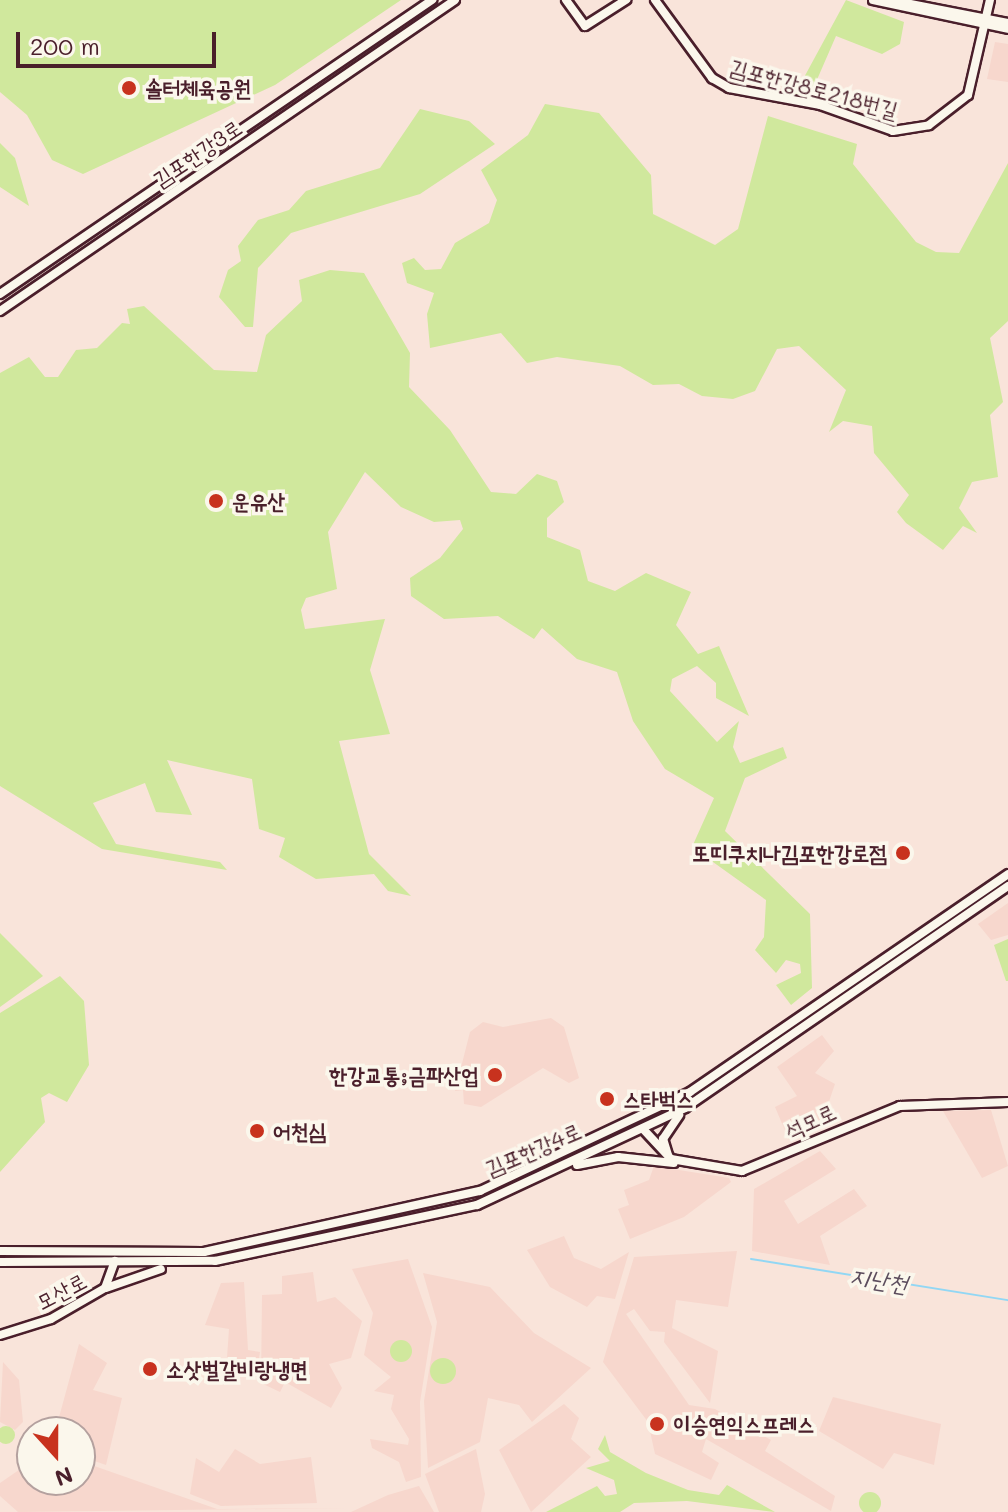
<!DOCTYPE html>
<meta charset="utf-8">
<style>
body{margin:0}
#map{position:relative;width:1008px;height:1512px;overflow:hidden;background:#f9e4da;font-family:Mali,"Poor Story",sans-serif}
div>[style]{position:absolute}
.built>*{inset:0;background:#f7d7cd}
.green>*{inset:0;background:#d0e89d}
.round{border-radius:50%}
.stream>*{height:2px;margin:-1px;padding:0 1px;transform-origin:1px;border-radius:1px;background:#92d7f4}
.roads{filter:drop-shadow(2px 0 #4a1f2b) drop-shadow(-2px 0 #4a1f2b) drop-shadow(0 2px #4a1f2b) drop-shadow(0 -2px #4a1f2b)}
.minor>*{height:8px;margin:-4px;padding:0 4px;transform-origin:4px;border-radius:4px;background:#fbf7ec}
.dots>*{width:22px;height:22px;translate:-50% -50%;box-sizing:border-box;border:4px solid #fbf7ec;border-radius:50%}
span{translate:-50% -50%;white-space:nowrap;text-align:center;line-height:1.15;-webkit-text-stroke:7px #fbf7ec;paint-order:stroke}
.poi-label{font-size:22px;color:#4a1f2b;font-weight:700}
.left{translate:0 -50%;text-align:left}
.right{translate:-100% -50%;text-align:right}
.street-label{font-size:22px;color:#4a1f2b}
.water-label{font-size:24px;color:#5c4d5d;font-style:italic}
.north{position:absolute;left:16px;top:1416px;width:80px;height:80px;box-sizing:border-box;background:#fbf7ec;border:2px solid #b4a19f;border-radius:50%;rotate:159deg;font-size:22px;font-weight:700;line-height:32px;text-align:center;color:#4a1f2b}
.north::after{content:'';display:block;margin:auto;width:28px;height:36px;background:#c8321e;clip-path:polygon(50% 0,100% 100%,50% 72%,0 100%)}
.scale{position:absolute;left:16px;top:32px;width:200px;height:36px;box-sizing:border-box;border:4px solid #4a1f2b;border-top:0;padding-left:10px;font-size:24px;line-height:28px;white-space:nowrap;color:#4a1f2b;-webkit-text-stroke:6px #fbf7ec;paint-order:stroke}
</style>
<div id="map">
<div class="built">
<div style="clip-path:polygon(995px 42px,1008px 44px,1008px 82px,987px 79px)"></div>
<div style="clip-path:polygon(1008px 903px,1008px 935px,991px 940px,978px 924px)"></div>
<div style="clip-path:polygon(551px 1018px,564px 1027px,579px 1078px,569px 1083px,543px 1068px,481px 1107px,464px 1104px,463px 1090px,455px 1091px,470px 1032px,483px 1022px,503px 1027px)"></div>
<div style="clip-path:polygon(822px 1035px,834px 1051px,815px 1073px,835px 1084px,821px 1125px,789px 1140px,775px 1107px,797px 1096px,777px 1067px)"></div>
<div style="clip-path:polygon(991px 1110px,1008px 1166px,982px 1178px,943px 1111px)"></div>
<div style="clip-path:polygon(820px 1151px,836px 1169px,784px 1201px,798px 1224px,854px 1189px,867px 1206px,820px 1236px,830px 1265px,752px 1251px,754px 1189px)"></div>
<div style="clip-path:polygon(654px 1166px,729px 1178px,731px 1182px,684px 1217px,630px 1239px,618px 1209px,629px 1205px,624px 1190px,649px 1180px)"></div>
<div style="clip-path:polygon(564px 1236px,574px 1258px,601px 1269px,629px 1252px,615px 1299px,597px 1296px,587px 1307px,550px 1287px,527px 1250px)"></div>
<div style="clip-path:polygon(737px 1251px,728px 1307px,676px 1300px,672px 1328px,718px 1351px,710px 1403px,664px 1342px,665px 1332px,650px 1331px,634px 1309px,626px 1314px,689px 1405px,715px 1409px,771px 1440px,765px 1451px,835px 1496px,831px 1511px,706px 1439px,702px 1452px,719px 1463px,711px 1480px,655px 1454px,648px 1422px,603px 1362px,634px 1257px)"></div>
<div style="clip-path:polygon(408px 1259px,432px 1327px,420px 1402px,421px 1477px,406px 1482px,399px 1462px,372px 1448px,370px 1439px,408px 1445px,409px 1439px,391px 1409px,394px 1395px,374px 1391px,391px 1377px,364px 1355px,373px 1313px,352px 1269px)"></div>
<div style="clip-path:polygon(313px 1272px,317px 1302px,335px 1297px,362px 1321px,351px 1358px,329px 1364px,342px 1388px,331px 1408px,285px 1382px,280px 1392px,261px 1383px,262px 1295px,282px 1294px,282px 1276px)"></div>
<div style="clip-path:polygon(423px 1273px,490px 1287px,534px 1333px,591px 1368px,532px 1422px,519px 1405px,488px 1398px,480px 1442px,428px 1468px,424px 1401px,437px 1322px)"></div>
<div style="clip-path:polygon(244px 1282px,248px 1350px,260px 1352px,256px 1379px,226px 1372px,229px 1329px,205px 1325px,221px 1283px)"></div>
<div style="clip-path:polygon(79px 1344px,107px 1363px,93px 1390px,122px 1398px,106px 1465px,80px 1456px,80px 1432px,55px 1432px)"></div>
<div style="clip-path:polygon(3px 1362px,19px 1380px,23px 1422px,15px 1430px,0 1422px)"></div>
<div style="clip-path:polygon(833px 1397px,941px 1424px,934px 1465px,894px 1453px,883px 1469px,819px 1431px)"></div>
<div style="clip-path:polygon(564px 1404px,579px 1418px,571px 1439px,591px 1457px,531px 1512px,499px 1450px)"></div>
<div style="clip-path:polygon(235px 1449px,260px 1464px,311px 1457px,317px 1503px,221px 1506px,190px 1494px,196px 1458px,219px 1472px)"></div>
<div style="clip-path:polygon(476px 1449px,485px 1494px,481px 1512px,439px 1512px,425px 1474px)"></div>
<div style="clip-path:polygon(32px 1461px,32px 1480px,80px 1480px,80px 1461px,217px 1509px,349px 1508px,18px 1512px,0 1496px,0 1483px)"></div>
<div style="clip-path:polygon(419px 1486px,434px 1512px,351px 1512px,388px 1495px)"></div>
</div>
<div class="green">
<div style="clip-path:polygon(0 0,401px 0,275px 85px,83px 174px,52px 160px,27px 115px,0 92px)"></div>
<div style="clip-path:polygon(846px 0,904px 22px,900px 44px,882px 54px,836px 36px,809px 98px,795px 94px)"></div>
<div style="clip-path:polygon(545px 104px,599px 113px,651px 175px,653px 214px,715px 245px,738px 229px,768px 116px,857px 144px,853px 164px,916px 242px,936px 252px,959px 253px,1008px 163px,1008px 321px,990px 338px,1003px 402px,990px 415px,998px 477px,972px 482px,959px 508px,977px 533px,963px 526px,943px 550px,906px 523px,897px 512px,909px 495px,874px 453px,872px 426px,843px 421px,829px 432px,846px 390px,799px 346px,777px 349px,755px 391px,733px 399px,702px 396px,679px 384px,653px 385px,620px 366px,557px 357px,527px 363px,501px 333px,430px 348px,427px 314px,434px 293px,407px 283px,402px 263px,414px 258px,425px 270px,441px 269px,455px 243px,489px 223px,497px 200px,481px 170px,528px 135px)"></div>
<div style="clip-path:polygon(420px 109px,469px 121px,495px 144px,420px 194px,291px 233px,258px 268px,253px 327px,245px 327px,219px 297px,228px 270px,241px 261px,238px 246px,258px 220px,289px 210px,306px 191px,380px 168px)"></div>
<div style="clip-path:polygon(0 143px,15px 158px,29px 206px,0 187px)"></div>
<div style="clip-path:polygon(330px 270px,364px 273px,410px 353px,409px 387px,450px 430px,491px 492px,516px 494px,537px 474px,557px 481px,564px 502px,547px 518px,547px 537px,580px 550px,588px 581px,615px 591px,646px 573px,691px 592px,676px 625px,698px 654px,719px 646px,749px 716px,716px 698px,716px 683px,697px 666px,672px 679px,670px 691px,717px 742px,739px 721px,733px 747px,740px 763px,783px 747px,787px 758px,745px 778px,725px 831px,810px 914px,812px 988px,791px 1005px,776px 985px,801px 973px,800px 964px,786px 960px,776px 973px,755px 950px,764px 937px,766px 900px,692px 847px,714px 798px,665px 769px,633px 721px,617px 672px,577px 659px,542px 628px,534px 639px,498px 616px,444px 619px,411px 596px,410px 578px,440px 558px,463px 529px,460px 520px,434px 522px,401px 507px,365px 472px,328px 532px,337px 589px,306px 598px,301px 610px,305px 629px,385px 619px,370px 670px,390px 734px,339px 741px,369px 854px,411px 896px,388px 891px,374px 874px,316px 879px,279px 857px,285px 838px,259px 829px,252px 779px,167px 760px,192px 815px,156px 812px,145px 783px,93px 803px,116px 844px,220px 862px,227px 870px,102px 849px,0 786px,0 373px,29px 357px,45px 377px,58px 377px,76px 350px,97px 348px,122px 323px,130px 324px,127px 309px,144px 306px,214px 370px,257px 372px,266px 335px,302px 301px,299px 280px)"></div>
<div style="clip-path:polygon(0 933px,43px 976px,0 1007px)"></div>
<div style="clip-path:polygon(1008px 939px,1008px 981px,1006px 981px,994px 945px)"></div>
<div style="clip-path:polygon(60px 976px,84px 1001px,89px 1065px,67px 1102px,49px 1093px,41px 1098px,45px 1122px,0 1172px,0 1013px)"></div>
<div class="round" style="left:390px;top:1340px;width:22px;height:22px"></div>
<div class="round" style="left:430px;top:1358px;width:26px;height:26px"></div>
<div class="round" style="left:-3px;top:1426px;width:18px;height:18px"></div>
<div style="clip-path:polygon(605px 1435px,610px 1452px,646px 1473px,688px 1490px,719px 1495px,727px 1485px,775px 1512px,687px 1501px,634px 1503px,620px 1512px,546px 1512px,597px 1486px,605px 1496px,617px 1494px,614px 1480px,586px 1468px,610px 1461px,598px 1449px)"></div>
<div class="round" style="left:859px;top:1492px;width:22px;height:22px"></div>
</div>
<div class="stream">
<div style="left:751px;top:1259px;width:260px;rotate:9.1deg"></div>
</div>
<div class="roads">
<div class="minor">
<div style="left:566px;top:0;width:32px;rotate:54deg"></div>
<div style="left:585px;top:26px;width:49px;rotate:-32.4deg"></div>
<div style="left:655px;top:0;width:97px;rotate:53.8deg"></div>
<div style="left:712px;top:78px;width:20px;rotate:30deg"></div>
<div style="left:729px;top:88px;width:93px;rotate:10.6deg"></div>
<div style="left:820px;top:105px;width:77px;rotate:19.6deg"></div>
<div style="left:893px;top:131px;width:36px;rotate:-9deg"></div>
<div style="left:929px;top:125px;width:49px;rotate:-37.6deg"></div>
<div style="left:968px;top:95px;width:98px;rotate:-77deg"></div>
<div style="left:873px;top:0;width:138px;rotate:12.1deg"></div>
<div style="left:890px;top:0;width:120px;rotate:11deg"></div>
<div style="left:0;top:294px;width:523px;rotate:-34.24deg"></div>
<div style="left:0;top:311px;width:551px;rotate:-34.35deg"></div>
<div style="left:644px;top:1130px;width:40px;rotate:47deg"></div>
<div style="left:671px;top:1159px;width:72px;rotate:9.6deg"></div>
<div style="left:742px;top:1171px;width:171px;rotate:-22.4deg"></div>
<div style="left:900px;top:1106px;width:108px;rotate:-2.1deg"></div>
<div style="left:668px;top:1155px;width:17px;rotate:-107deg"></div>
<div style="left:663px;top:1139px;width:29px;rotate:-56deg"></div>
<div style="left:577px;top:1165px;width:42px;rotate:-11deg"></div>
<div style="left:618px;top:1157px;width:56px;rotate:6.1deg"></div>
<div style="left:0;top:1251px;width:204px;rotate:0.3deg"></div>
<div style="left:204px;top:1252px;width:283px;rotate:-12.5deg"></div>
<div style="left:480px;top:1191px;width:232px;rotate:-25.2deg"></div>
<div style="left:690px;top:1092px;width:386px;rotate:-34.4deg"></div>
<div style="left:0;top:1262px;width:215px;rotate:-0.3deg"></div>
<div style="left:215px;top:1261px;width:268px;rotate:-12.1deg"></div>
<div style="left:477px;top:1205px;width:230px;rotate:-25deg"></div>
<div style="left:685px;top:1108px;width:392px;rotate:-34.5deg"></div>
<div style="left:106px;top:1288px;width:58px;rotate:-19.1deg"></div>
<div style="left:0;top:1335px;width:53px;rotate:-17.4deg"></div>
<div style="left:51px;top:1319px;width:62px;rotate:-29.9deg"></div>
<div style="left:105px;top:1288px;width:29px;rotate:-70deg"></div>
</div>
</div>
<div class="dots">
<div style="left:129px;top:88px;background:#c8321e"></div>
<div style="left:216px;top:501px;background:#c8321e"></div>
<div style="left:903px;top:853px;background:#c8321e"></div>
<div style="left:495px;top:1075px;background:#c8321e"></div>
<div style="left:607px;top:1099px;background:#c8321e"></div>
<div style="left:257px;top:1131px;background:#c8321e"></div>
<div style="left:150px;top:1369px;background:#c8321e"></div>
<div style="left:657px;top:1424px;background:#c8321e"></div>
</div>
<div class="poi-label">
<span class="left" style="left:145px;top:88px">솔터체육공원</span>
<span class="left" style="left:232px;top:501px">운유산</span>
<span class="right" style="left:887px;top:853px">또띠쿠치나김포한강로점</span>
<span class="right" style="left:479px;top:1075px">한강교통;금파산업</span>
<span class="left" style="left:623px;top:1099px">스타벅스</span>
<span class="left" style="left:273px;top:1131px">어천심</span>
<span class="left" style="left:166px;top:1369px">소삿벌갈비랑냉면</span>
<span class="left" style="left:673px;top:1424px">이승연익스프레스</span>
</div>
<div class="street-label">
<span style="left:814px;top:88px;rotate:15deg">김포한강8로218번길</span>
<span style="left:197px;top:153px;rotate:-34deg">김포한강3로</span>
<span style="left:810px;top:1121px;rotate:-25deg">석모로</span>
<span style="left:533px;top:1149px;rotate:-23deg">김포한강4로</span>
<span style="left:61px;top:1291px;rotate:-28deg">모산로</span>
</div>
<div class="water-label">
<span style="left:879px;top:1279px;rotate:9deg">지난천</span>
</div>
<div class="north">N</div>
<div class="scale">200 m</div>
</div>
